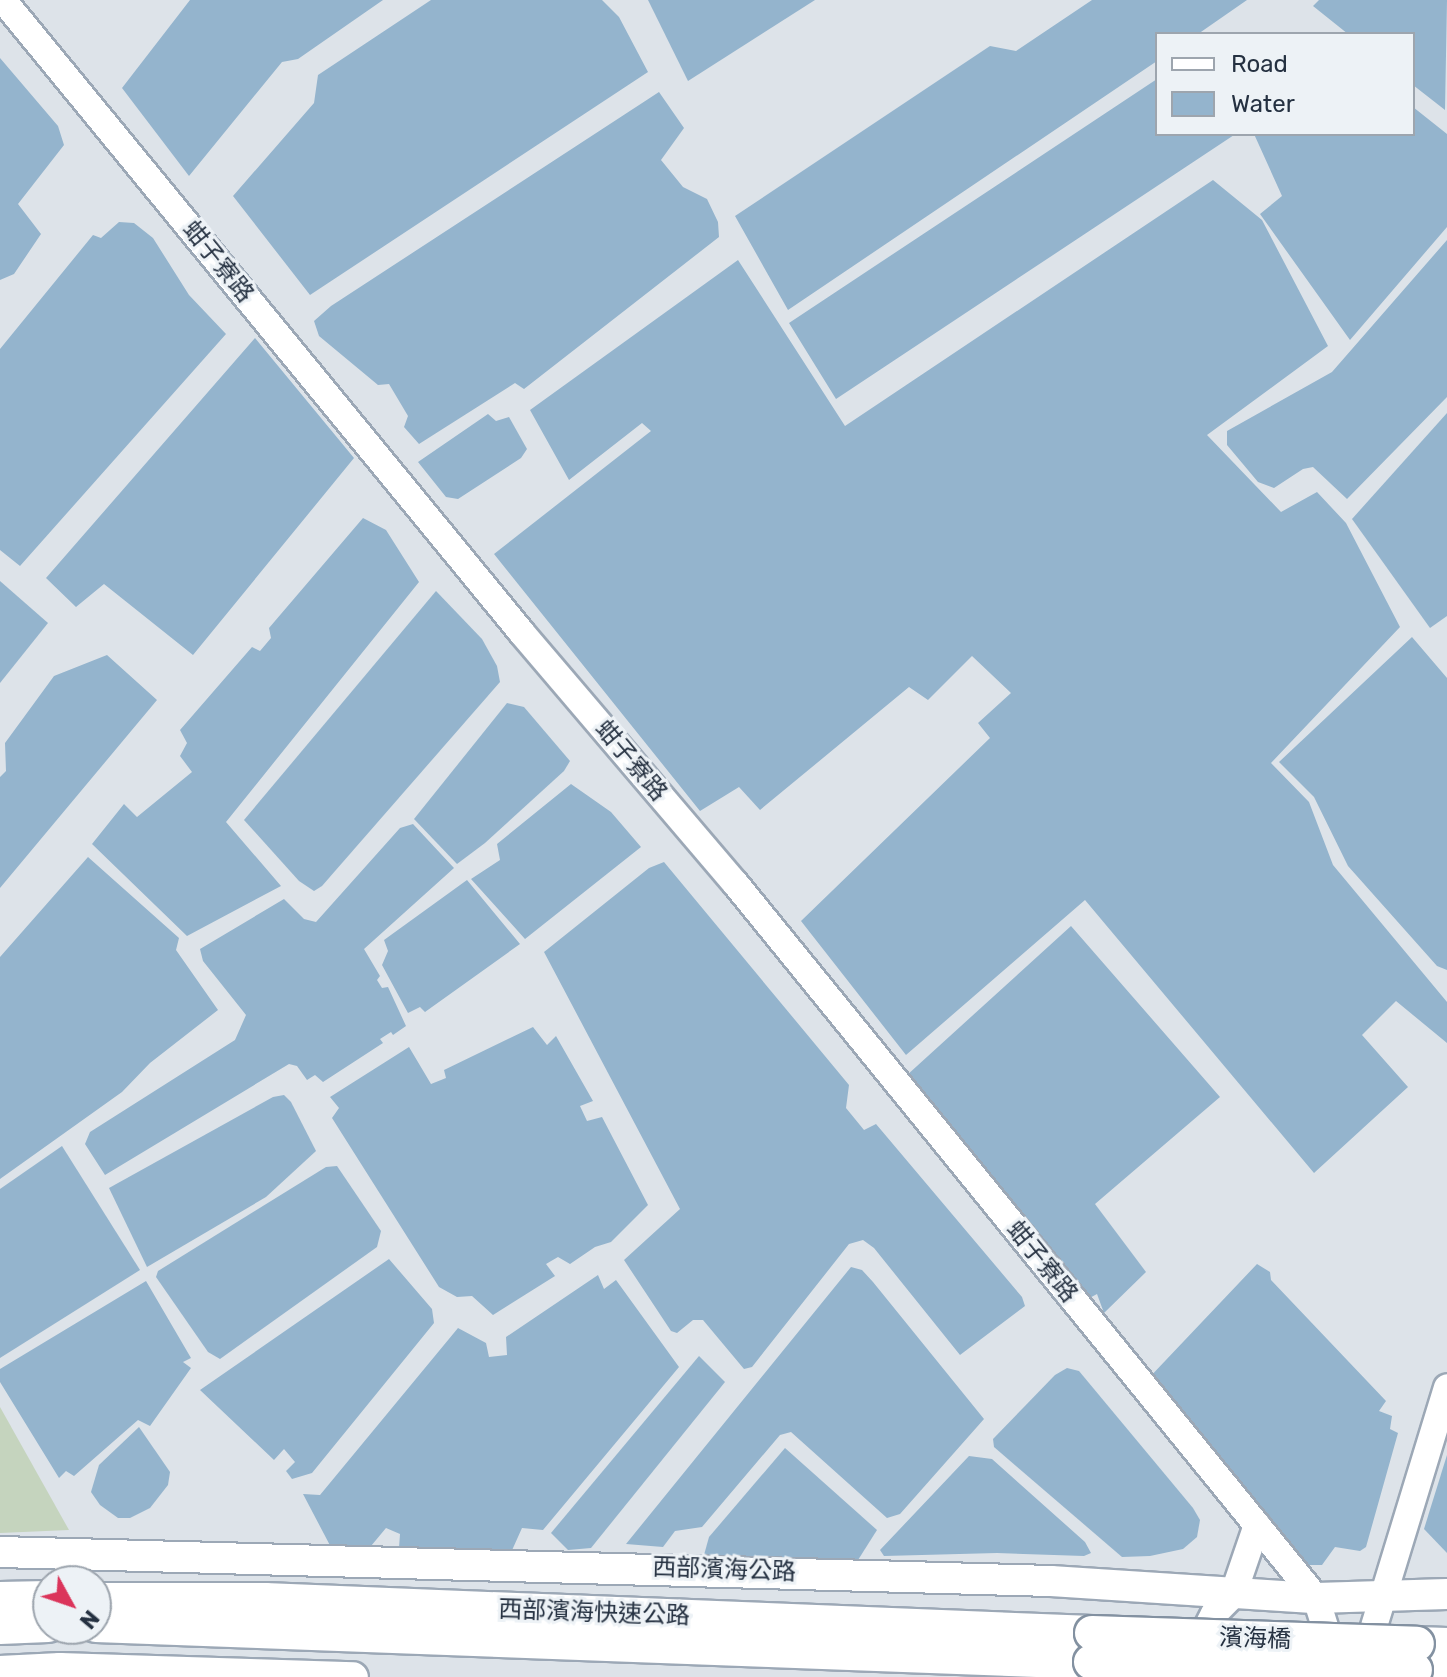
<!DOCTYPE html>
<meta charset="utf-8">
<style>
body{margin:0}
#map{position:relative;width:1447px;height:1677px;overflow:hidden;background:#dde3e9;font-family:Rubik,"Noto Sans TC",sans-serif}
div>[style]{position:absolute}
.green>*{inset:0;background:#c5d4be}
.water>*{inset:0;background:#94b4cd}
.roads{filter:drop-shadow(2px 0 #9ca8b6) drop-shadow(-2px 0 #9ca8b6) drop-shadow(0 2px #9ca8b6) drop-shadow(0 -2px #9ca8b6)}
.secondary>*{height:26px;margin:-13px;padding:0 13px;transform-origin:13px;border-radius:13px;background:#fff}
.primary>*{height:30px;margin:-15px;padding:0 15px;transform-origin:15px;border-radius:15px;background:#fff}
.highway>*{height:34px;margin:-17px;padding:0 17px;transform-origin:17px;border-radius:17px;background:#fff}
.bridges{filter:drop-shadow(2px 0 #8391a1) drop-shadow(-2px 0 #8391a1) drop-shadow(0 2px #8391a1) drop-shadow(0 -2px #8391a1)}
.highway-bridge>*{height:34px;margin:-17px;padding:0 17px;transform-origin:17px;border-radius:17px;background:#fff}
span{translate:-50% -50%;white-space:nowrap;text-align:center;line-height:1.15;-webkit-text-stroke:6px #edf2f6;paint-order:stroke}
.street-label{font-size:24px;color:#253141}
.legend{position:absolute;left:1155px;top:32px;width:260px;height:104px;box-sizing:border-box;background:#edf2f6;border:2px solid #9da5ae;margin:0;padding:10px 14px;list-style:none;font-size:24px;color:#253141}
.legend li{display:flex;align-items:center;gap:16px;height:40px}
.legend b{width:40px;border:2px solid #9da5ae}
.north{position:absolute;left:32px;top:1565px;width:80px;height:80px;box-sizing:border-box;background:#edf2f6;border:2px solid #9da5ae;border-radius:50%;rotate:130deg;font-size:22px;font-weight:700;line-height:32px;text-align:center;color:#253141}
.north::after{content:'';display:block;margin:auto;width:28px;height:36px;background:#db355b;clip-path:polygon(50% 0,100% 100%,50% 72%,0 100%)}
</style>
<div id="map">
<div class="green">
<div style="clip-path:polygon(0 1407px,69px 1530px,0 1533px)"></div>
</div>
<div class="water">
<div style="clip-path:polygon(190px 0,383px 0,298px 59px,282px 62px,189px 176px,122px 88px)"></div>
<div style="clip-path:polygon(431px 0,602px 0,619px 17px,648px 72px,310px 295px,233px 196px,314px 103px,318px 75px)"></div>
<div style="clip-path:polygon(648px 0,815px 0,688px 81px)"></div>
<div style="clip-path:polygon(1092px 0,1247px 0,1198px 34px,1157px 34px,1157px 61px,788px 310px,735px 216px,990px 46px,1016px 51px)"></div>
<div style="clip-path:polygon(1319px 0,1447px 0,1445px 110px,1413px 85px,1413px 34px,1348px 34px,1313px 6px)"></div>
<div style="clip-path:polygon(0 58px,58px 126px,64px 145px,18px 204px,41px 234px,14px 274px,0 280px)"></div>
<div style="clip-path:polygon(1157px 79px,1157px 134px,1234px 135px,836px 399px,789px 323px)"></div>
<div style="clip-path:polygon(659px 92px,684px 128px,661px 160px,683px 187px,707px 199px,718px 222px,719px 237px,524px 389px,515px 383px,419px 444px,404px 427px,408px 416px,389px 384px,378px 385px,319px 336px,314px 321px,331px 306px)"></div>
<div style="clip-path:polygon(1413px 107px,1447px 134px,1447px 227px,1350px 340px,1260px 214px,1282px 196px,1254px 134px,1413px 134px)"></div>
<div style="clip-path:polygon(1213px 180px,1262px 220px,1328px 346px,1207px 435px,1281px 512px,1317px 492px,1346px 523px,1400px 627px,1271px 763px,1309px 802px,1333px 865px,1447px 1002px,1447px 1043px,1396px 1001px,1362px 1035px,1408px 1087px,1314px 1173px,1085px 900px,906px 1055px,801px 921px,990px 738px,978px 723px,1011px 693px,972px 656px,928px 700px,909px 687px,760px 810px,739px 787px,700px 811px,494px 554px,651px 431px,642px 423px,569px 480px,530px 410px,738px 260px,845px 426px)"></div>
<div style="clip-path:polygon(119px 222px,134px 223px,153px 238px,189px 295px,226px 334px,20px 566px,0 550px,0 349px,93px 235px,101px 238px)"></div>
<div style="clip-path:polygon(1447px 240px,1447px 397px,1347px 499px,1313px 467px,1303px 469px,1274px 488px,1258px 482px,1227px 445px,1227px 431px,1332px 372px)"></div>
<div style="clip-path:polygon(255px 338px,354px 458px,193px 655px,104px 584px,76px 607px,46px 578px)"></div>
<div style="clip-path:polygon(1447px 413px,1447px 616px,1430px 628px,1352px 519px)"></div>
<div style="clip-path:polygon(488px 414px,496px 421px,509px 417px,527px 449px,521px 458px,458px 499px,446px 497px,418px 462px)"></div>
<div style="clip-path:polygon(363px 518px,386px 530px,419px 582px,226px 822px,281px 886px,187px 936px,92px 844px,124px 804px,137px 817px,192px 772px,180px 756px,187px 743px,180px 730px,252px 647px,260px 651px,271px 638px,269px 628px)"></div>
<div style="clip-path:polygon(0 581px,48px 623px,0 683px)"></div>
<div style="clip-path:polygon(436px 591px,482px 639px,497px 666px,500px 682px,322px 886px,314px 891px,299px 881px,244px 820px)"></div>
<div style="clip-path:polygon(1412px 637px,1447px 678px,1447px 970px,1437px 966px,1348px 866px,1314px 797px,1279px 762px)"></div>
<div style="clip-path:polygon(107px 655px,157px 700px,0 888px,0 777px,6px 771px,5px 743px,54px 676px)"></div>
<div style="clip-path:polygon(507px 703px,524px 707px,570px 761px,564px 771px,485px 843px,457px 864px,414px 819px)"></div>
<div style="clip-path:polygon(571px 784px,611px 812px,641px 847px,525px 939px,471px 879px,500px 860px,497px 844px)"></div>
<div style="clip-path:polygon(413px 824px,454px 868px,364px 949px,380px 976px,377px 980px,382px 988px,388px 987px,406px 1026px,393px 1035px,391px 1032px,380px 1039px,383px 1043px,323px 1082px,315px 1075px,307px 1080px,297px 1066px,289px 1064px,105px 1175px,85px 1144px,90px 1132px,235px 1040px,246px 1015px,203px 961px,200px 949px,284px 899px,304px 919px,316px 922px,400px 828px)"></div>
<div style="clip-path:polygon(88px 857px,179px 938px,176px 950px,218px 1010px,150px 1063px,122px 1092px,0 1179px,0 957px)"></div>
<div style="clip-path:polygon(664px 862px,849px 1085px,846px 1108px,864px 1130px,876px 1124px,1022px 1297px,1025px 1306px,960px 1355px,874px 1248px,863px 1240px,849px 1244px,752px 1367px,744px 1369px,703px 1320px,693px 1320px,677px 1333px,671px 1331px,624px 1260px,680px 1209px,544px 952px,649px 868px)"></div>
<div style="clip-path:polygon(467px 880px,520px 944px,425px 1012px,420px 1007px,408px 1013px,382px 965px,388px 951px,384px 940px)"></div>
<div style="clip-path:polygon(1071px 926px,1220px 1097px,1095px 1204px,1146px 1272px,1104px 1313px,1097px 1294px,1084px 1301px,906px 1076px)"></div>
<div style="clip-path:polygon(533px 1027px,547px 1045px,556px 1036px,593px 1101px,580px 1106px,587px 1121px,602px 1117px,648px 1205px,611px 1242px,595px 1247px,570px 1264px,558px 1257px,546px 1264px,555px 1276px,493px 1315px,472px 1296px,457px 1297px,439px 1287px,332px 1118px,339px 1108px,330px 1097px,409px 1047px,431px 1084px,446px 1078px,444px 1070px)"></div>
<div style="clip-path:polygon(284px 1095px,291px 1102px,316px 1151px,266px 1197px,147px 1267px,109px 1188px,273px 1097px)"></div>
<div style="clip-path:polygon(62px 1146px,140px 1270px,0 1358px,0 1189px)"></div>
<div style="clip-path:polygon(337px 1166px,381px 1231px,377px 1247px,220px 1359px,208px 1352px,156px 1277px,158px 1271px,326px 1167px)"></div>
<div style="clip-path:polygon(389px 1259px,432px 1309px,434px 1323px,312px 1473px,292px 1479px,286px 1471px,295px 1462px,284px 1449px,274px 1460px,200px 1390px)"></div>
<div style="clip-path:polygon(1257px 1264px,1270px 1272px,1271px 1280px,1386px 1401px,1379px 1411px,1392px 1416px,1390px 1429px,1398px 1433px,1366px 1547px,1360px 1551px,1335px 1547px,1322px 1565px,1306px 1565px,1147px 1380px)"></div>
<div style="clip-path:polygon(851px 1267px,862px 1270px,873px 1282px,984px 1419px,900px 1514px,887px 1518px,791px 1432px,780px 1435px,702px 1527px,675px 1531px,663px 1547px,626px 1544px)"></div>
<div style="clip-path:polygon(598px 1275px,604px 1289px,616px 1280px,679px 1367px,543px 1530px,522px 1528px,509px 1557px,399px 1548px,400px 1534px,386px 1528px,371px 1546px,334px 1553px,303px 1494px,320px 1495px,458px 1328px,486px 1343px,489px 1357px,507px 1355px,506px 1337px)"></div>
<div style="clip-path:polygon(146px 1281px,191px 1358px,183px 1362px,191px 1368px,150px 1426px,138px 1420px,74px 1476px,66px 1471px,59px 1478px,0 1382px,0 1369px)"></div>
<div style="clip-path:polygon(699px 1356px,725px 1382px,591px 1548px,568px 1550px,551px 1533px)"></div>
<div style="clip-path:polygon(1067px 1368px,1079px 1371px,1193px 1508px,1200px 1520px,1197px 1537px,1183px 1549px,1150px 1556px,1122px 1557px,994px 1447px,993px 1439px,1055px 1375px)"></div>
<div style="clip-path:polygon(139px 1427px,170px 1472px,168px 1485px,150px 1508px,130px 1518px,118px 1518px,100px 1505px,91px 1492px,99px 1465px)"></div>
<div style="clip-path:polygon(785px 1448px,877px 1530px,858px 1560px,704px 1555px,709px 1537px)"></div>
<div style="clip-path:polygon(1447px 1455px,1447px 1553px,1424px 1529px)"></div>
<div style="clip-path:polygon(969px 1456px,992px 1459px,1085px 1542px,1091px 1553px,1084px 1556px,997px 1553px,884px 1556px,880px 1550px)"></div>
</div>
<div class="roads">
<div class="secondary">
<div style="left:3px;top:0;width:819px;rotate:50.65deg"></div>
<div style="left:522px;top:633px;width:328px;rotate:49.6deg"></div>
<div style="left:735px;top:883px;width:921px;rotate:50.9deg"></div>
<div style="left:1316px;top:1598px;width:60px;rotate:72.5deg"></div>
<div style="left:1196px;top:1649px;width:39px;rotate:-63deg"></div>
<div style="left:1214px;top:1614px;width:27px;rotate:-45deg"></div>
<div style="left:1233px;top:1595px;width:74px;rotate:-71.1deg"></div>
<div style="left:1364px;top:1659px;width:284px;rotate:-73deg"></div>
</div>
<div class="primary">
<div style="left:0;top:1552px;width:1051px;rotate:1.58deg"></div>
<div style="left:1051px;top:1581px;width:266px;rotate:3.7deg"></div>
<div style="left:1316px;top:1598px;width:131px;rotate:-1.7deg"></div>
<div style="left:0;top:1671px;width:60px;rotate:-2.9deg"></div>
<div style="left:60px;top:1668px;width:293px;rotate:1.8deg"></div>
</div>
<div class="highway">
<div style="left:0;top:1599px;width:48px;rotate:-1.2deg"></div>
<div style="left:96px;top:1600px;width:169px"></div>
<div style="left:265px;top:1600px;width:828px;rotate:2.29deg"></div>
<div style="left:96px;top:1625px;width:996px;rotate:2.13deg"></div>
<div style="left:0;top:1627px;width:48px;rotate:-2.4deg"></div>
<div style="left:1417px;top:1644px;width:30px;rotate:2deg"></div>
<div style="left:1415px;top:1670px;width:32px;rotate:2deg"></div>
</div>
</div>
<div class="bridges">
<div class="highway-bridge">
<div style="left:1092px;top:1633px;width:325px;rotate:1.9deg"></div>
<div style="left:1091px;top:1662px;width:324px;rotate:1.4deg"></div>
</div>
</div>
<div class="street-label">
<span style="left:218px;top:262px;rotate:51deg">蚶子寮路</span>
<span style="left:631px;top:761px;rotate:50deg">蚶子寮路</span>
<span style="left:1042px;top:1262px;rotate:51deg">蚶子寮路</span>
<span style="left:724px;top:1570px;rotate:2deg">西部濱海公路</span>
<span style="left:594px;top:1613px;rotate:2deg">西部濱海快速公路</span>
<span style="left:1255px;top:1639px;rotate:2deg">濱海橋</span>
</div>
<ul class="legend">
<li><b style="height:10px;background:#fff"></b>Road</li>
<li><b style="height:22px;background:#94b4cd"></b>Water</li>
</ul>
<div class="north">N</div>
</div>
